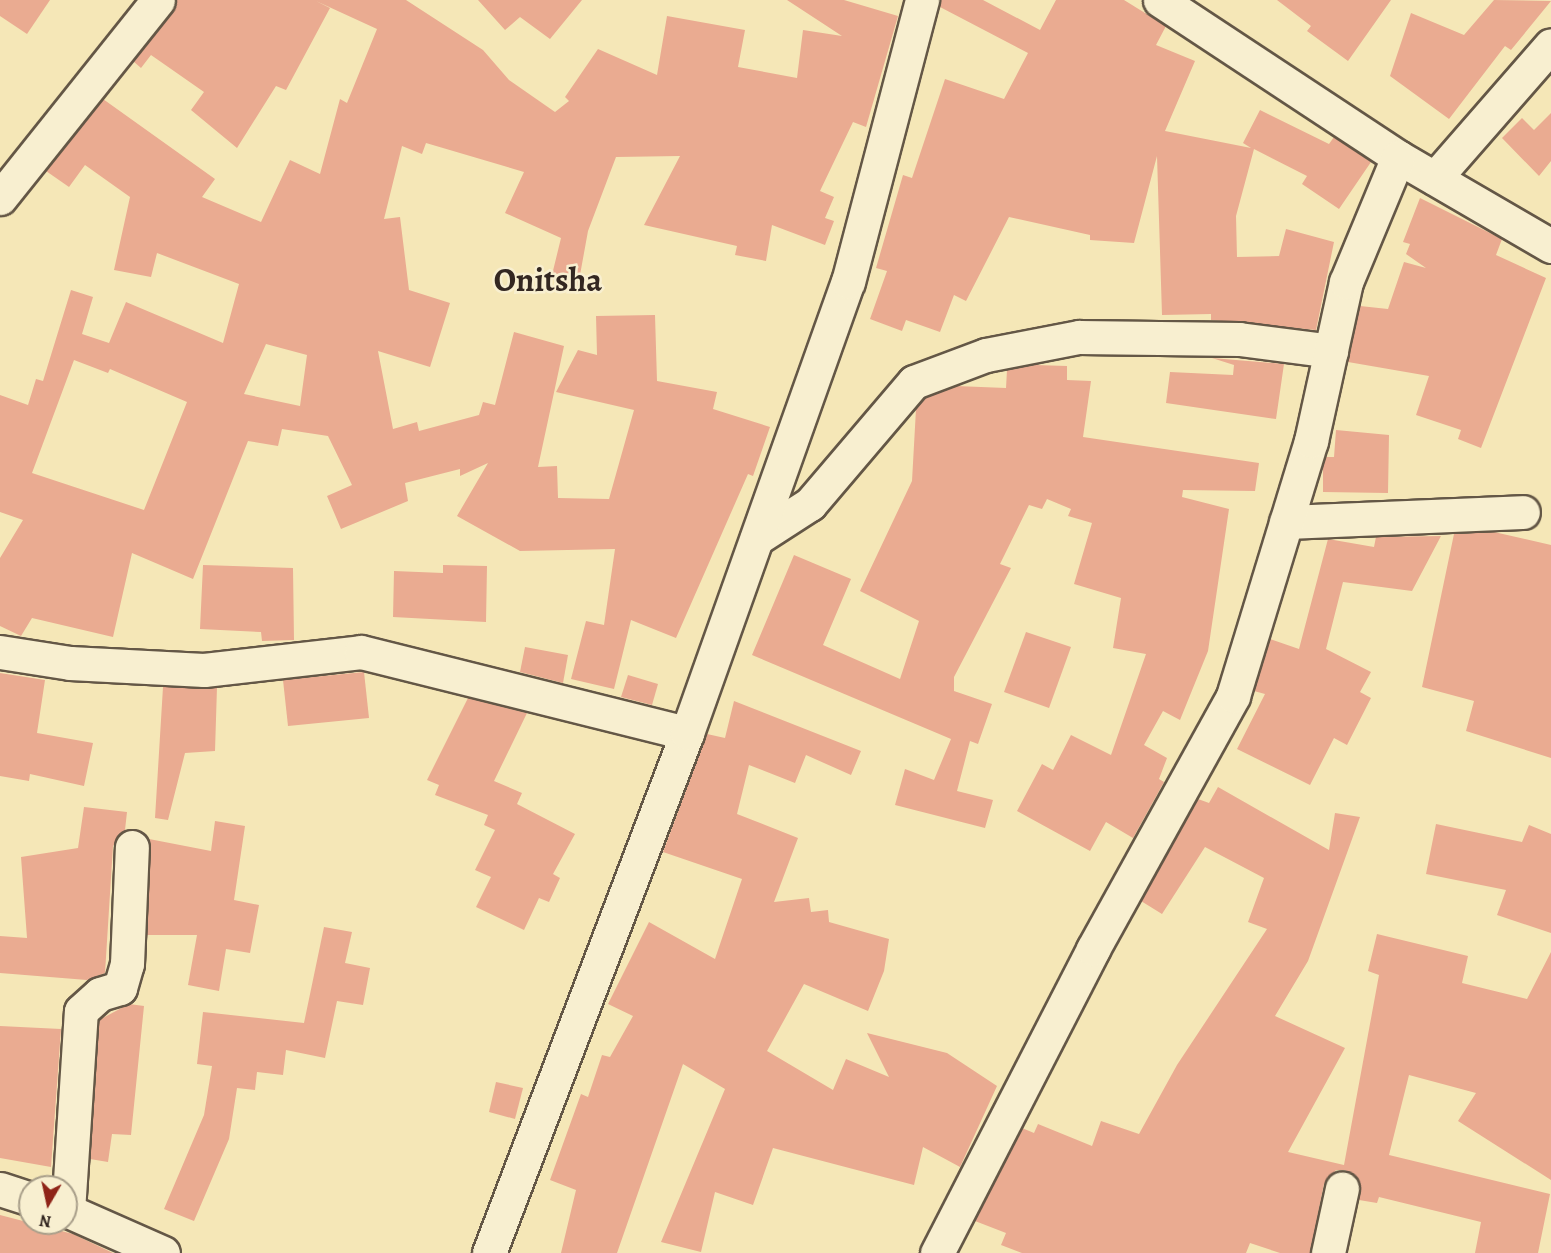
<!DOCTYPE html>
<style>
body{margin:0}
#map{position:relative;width:1551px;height:1253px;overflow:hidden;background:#f5e7b7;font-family:Alegreya,serif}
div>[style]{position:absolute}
.building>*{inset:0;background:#eaab91}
.roads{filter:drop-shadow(2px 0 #645746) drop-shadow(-2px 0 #645746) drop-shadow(0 2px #645746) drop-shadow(0 -2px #645746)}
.minor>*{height:33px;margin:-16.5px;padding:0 16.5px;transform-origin:16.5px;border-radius:16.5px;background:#f8efd0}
span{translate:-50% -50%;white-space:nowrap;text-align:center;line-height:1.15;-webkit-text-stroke:5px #f8efd0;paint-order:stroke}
.town-label{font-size:33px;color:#332721;font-weight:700}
.north{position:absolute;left:18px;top:1175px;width:60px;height:60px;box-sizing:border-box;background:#f8efd0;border:2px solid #a99f8a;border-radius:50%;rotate:189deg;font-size:16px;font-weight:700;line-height:24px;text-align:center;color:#332721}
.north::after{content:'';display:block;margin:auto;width:21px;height:27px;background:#8f2418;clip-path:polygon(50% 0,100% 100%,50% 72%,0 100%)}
</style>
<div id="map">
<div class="building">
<div style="clip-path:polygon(0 0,50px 0,27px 34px,0 16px)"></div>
<div style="clip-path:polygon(evenodd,176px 0,406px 0,483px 50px,509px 80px,555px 112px,569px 101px,565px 97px,598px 49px,657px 75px,667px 16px,745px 30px,738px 67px,797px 78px,803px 30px,842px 36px,787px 0,844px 0,898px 16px,866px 127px,853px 122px,820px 191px,834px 197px,825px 218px,834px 221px,825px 245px,772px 225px,766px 261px,735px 255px,737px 246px,644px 225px,680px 156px,616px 157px,588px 231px,578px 286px,551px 279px,561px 238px,505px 213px,524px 172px,426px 143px,422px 154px,402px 146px,384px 219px,400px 217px,409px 290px,450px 303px,430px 367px,378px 351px,393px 429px,417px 422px,419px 431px,479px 415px,483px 402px,495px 405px,514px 332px,564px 346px,538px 467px,557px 466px,558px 498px,609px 499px,634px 410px,556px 392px,578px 350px,597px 355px,596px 316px,655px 315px,657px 381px,717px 392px,713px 409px,770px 427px,753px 476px,748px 474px,676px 638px,631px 620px,614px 689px,571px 679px,586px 621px,604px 625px,615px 549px,520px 551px,457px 516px,488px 463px,460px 476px,460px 469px,405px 483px,408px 501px,341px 529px,327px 496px,352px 485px,328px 436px,282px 429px,278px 446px,248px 441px,193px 579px,132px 553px,113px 637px,32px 618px,21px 636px,0 626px,0 558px,23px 520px,0 512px,0 395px,28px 405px,36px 379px,43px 381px,71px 290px,93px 297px,82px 334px,109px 343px,126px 302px,223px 343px,239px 284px,157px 253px,151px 277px,114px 270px,130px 197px,85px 165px,69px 187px,46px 171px,103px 99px,215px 179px,202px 197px,261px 222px,290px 160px,320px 174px,340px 99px,347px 103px,377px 29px,316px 1px,330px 8px,286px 90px,276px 86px,237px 148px,191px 110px,204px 92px,151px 55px,141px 68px,133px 61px,176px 0,266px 344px,307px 355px,300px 406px,244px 394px,266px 344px,176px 0,74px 360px,108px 373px,110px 369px,187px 402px,144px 510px,32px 473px,74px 360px)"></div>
<div style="clip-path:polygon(478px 0,582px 0,550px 39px,520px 17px,505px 30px)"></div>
<div style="clip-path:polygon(940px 0,983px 0,1040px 30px,1056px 0,1124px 0,1166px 26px,1156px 45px,1195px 61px,1165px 131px,1251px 148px,1243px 143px,1260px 110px,1329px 144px,1334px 137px,1371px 162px,1339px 209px,1302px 184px,1307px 176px,1254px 149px,1236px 216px,1237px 257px,1279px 256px,1286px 229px,1334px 242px,1316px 330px,1211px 320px,1211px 314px,1162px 315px,1157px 156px,1134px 243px,1090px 240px,1090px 235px,1009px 217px,966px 301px,954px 295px,940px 332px,906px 320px,902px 331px,870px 319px,887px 271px,876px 268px,903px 175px,912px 178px,945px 79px,1004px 99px,1028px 53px,940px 7px)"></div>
<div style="clip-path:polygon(1277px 0,1391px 0,1348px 61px,1307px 31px,1311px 26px)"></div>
<div style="clip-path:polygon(1494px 0,1551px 1px,1511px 50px,1505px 46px,1449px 119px,1390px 76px,1411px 13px,1464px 35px)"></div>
<div style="clip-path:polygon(1551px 113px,1551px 161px,1539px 176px,1502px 138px,1522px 118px,1534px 130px)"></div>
<div style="clip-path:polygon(1420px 198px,1502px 239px,1496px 255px,1546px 278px,1481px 448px,1458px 439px,1461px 430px,1416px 415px,1429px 376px,1348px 362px,1360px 306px,1388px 309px,1404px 262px,1426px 268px,1406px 254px,1410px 244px,1403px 242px)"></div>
<div style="clip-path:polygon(1212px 358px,1284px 364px,1276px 419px,1166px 403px,1170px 372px,1233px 375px,1234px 365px)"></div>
<div style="clip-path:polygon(1035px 365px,1067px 366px,1067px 380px,1091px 381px,1083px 437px,1259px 463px,1255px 491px,1183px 490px,1182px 497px,1229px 509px,1208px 651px,1180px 720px,1163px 711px,1144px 745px,1167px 758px,1159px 779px,1164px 782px,1133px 838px,1106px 822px,1090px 851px,1017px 811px,1042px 764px,1053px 770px,1071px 735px,1111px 755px,1146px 654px,1113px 648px,1121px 598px,1074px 584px,1092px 523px,1068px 516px,1071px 509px,1047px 499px,1042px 509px,1029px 505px,1000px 564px,1011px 568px,954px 677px,954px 691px,992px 704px,978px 744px,970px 741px,957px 791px,993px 800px,985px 828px,895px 805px,905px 769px,934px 780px,951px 739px,752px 655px,794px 555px,851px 579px,823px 645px,900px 679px,919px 621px,860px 591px,912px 481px,916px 409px,925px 398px,956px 386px,1006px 388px,1007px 370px)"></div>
<div style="clip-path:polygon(1336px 430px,1389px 435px,1388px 493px,1323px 492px,1323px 465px,1326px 457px,1334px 457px)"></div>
<div style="clip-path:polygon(1494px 532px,1551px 545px,1551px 758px,1466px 731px,1474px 701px,1422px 687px,1454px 534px)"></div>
<div style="clip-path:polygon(1441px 536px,1412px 591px,1343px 582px,1326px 649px,1371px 672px,1360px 692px,1371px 698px,1347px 745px,1334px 738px,1310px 785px,1237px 749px,1265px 694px,1254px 691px,1270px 639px,1299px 649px,1328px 539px,1374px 547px,1376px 537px)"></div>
<div style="clip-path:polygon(203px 565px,293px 568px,294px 640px,262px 641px,261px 632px,200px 629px)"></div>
<div style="clip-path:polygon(443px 565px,487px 566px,486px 622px,393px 617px,394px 571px,443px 573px)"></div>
<div style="clip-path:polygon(1026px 632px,1071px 647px,1049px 708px,1004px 692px)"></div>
<div style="clip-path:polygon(525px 647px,568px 655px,563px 683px,520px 672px)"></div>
<div style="clip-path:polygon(364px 672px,369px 718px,288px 726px,283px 680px)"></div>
<div style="clip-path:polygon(0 673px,45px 680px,37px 733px,93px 743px,84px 786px,30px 774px,29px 781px,0 776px)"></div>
<div style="clip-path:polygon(628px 675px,658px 684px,652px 705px,621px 697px)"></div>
<div style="clip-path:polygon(163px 687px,217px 687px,215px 751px,185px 753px,168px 820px,155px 818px)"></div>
<div style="clip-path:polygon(468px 698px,527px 713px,494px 781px,522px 793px,517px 804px,575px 834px,553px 874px,560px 878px,549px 902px,539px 898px,524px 930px,476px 907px,491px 877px,475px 870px,495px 830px,484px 825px,488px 815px,435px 795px,439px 785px,427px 780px)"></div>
<div style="clip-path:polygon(734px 701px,861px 751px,851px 775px,806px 755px,795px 783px,749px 765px,737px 814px,798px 838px,774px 902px,809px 898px,811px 912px,828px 910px,829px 922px,889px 939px,884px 971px,868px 1011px,804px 984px,767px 1051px,833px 1090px,846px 1059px,889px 1077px,867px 1033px,947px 1053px,997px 1086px,960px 1167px,923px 1147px,914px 1185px,773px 1148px,753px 1205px,715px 1192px,701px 1252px,661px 1242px,725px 1089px,683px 1064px,617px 1253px,561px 1253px,576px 1190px,550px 1180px,581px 1094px,588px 1097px,602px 1055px,610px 1057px,633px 1016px,608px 1004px,649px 922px,715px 959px,742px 879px,663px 852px,707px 734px,725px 738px)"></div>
<div style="clip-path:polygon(1218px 787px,1329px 850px,1335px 813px,1360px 817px,1308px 961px,1275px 1016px,1345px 1048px,1288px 1152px,1344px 1165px,1379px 975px,1368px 971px,1377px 934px,1468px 956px,1462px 983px,1527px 999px,1551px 952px,1551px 1180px,1458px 1121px,1476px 1093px,1409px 1075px,1389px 1155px,1550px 1194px,1538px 1253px,1475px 1253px,1481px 1222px,1379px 1197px,1377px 1203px,1359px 1200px,1360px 1182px,1345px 1170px,1336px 1170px,1324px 1184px,1310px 1253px,1280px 1253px,1250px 1243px,1246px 1253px,1022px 1253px,1001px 1245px,1006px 1233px,975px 1221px,1022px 1128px,1034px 1133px,1038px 1124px,1092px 1146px,1101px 1121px,1139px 1134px,1177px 1065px,1267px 929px,1248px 922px,1264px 878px,1205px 847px,1162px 914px,1141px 901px,1198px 799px,1209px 803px)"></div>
<div style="clip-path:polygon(84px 807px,127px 812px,125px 830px,113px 846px,105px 973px,87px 980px,0 973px,0 936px,27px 938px,21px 857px,78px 848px)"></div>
<div style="clip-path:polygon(215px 821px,245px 826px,234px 900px,259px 905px,250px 953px,226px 949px,219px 991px,188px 985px,197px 935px,147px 935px,149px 839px,211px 851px)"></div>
<div style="clip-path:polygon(1436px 824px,1522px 842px,1529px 825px,1551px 834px,1551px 933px,1497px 915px,1506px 890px,1426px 874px)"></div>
<div style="clip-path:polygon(324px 927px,352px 932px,345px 963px,370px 968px,363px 1005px,337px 1001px,325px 1058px,286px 1050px,283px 1075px,257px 1072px,255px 1090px,237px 1088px,229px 1139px,194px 1221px,164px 1209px,204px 1115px,212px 1066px,197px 1064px,203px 1012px,304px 1023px)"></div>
<div style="clip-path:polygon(129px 1004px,144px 1006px,131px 1135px,112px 1134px,108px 1162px,90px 1159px,99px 1020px)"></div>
<div style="clip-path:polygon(0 1026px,61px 1029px,51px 1167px,0 1158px)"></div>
<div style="clip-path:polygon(496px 1082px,523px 1088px,515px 1119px,489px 1112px)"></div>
<div style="clip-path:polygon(0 1215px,73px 1234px,113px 1253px,0 1253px)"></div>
</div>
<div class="roads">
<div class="minor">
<div style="left:1160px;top:0;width:285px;rotate:33.4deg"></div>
<div style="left:1398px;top:157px;width:177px;rotate:30.2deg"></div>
<div style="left:1435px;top:178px;width:176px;rotate:-48.9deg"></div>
<div style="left:0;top:198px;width:253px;rotate:-51.4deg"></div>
<div style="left:1286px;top:522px;width:237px;rotate:-2.4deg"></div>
<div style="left:757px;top:538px;width:63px;rotate:-32.7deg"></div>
<div style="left:810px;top:504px;width:160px;rotate:-49.6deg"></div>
<div style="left:914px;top:382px;width:77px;rotate:-20.6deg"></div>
<div style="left:986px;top:355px;width:95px;rotate:-11deg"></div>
<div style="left:1079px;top:337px;width:160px;rotate:0.7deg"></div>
<div style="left:1239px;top:339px;width:93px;rotate:7.4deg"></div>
<div style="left:0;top:652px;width:71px;rotate:8.9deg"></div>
<div style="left:70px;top:663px;width:134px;rotate:3deg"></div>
<div style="left:204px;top:670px;width:158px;rotate:-6.5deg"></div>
<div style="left:361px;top:652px;width:336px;rotate:14deg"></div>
<div style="left:0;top:1189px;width:32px;rotate:18deg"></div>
<div style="left:66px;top:1210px;width:106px;rotate:23.9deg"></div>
<div style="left:68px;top:1211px;width:200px;rotate:-86.3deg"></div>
<div style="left:81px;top:1011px;width:25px;rotate:-42deg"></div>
<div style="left:100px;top:994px;width:21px;rotate:-17deg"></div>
<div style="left:120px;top:988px;width:25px;rotate:-74deg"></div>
<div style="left:127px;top:964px;width:117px;rotate:-87.6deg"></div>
<div style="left:489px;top:1253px;width:556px;rotate:-69.15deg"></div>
<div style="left:687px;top:733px;width:479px;rotate:-70.4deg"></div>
<div style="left:848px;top:282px;width:292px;rotate:-75.3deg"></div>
<div style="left:937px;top:1253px;width:342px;rotate:-62.8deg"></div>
<div style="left:1093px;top:949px;width:289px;rotate:-61deg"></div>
<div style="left:1233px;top:696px;width:267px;rotate:-73deg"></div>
<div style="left:1311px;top:441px;width:163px;rotate:-77.6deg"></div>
<div style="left:1346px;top:282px;width:135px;rotate:-67.4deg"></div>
<div style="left:1328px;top:1253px;width:66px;rotate:-77.8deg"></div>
</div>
</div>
<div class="town-label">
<span style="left:548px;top:280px">Onitsha</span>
</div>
<div class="north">N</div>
</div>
